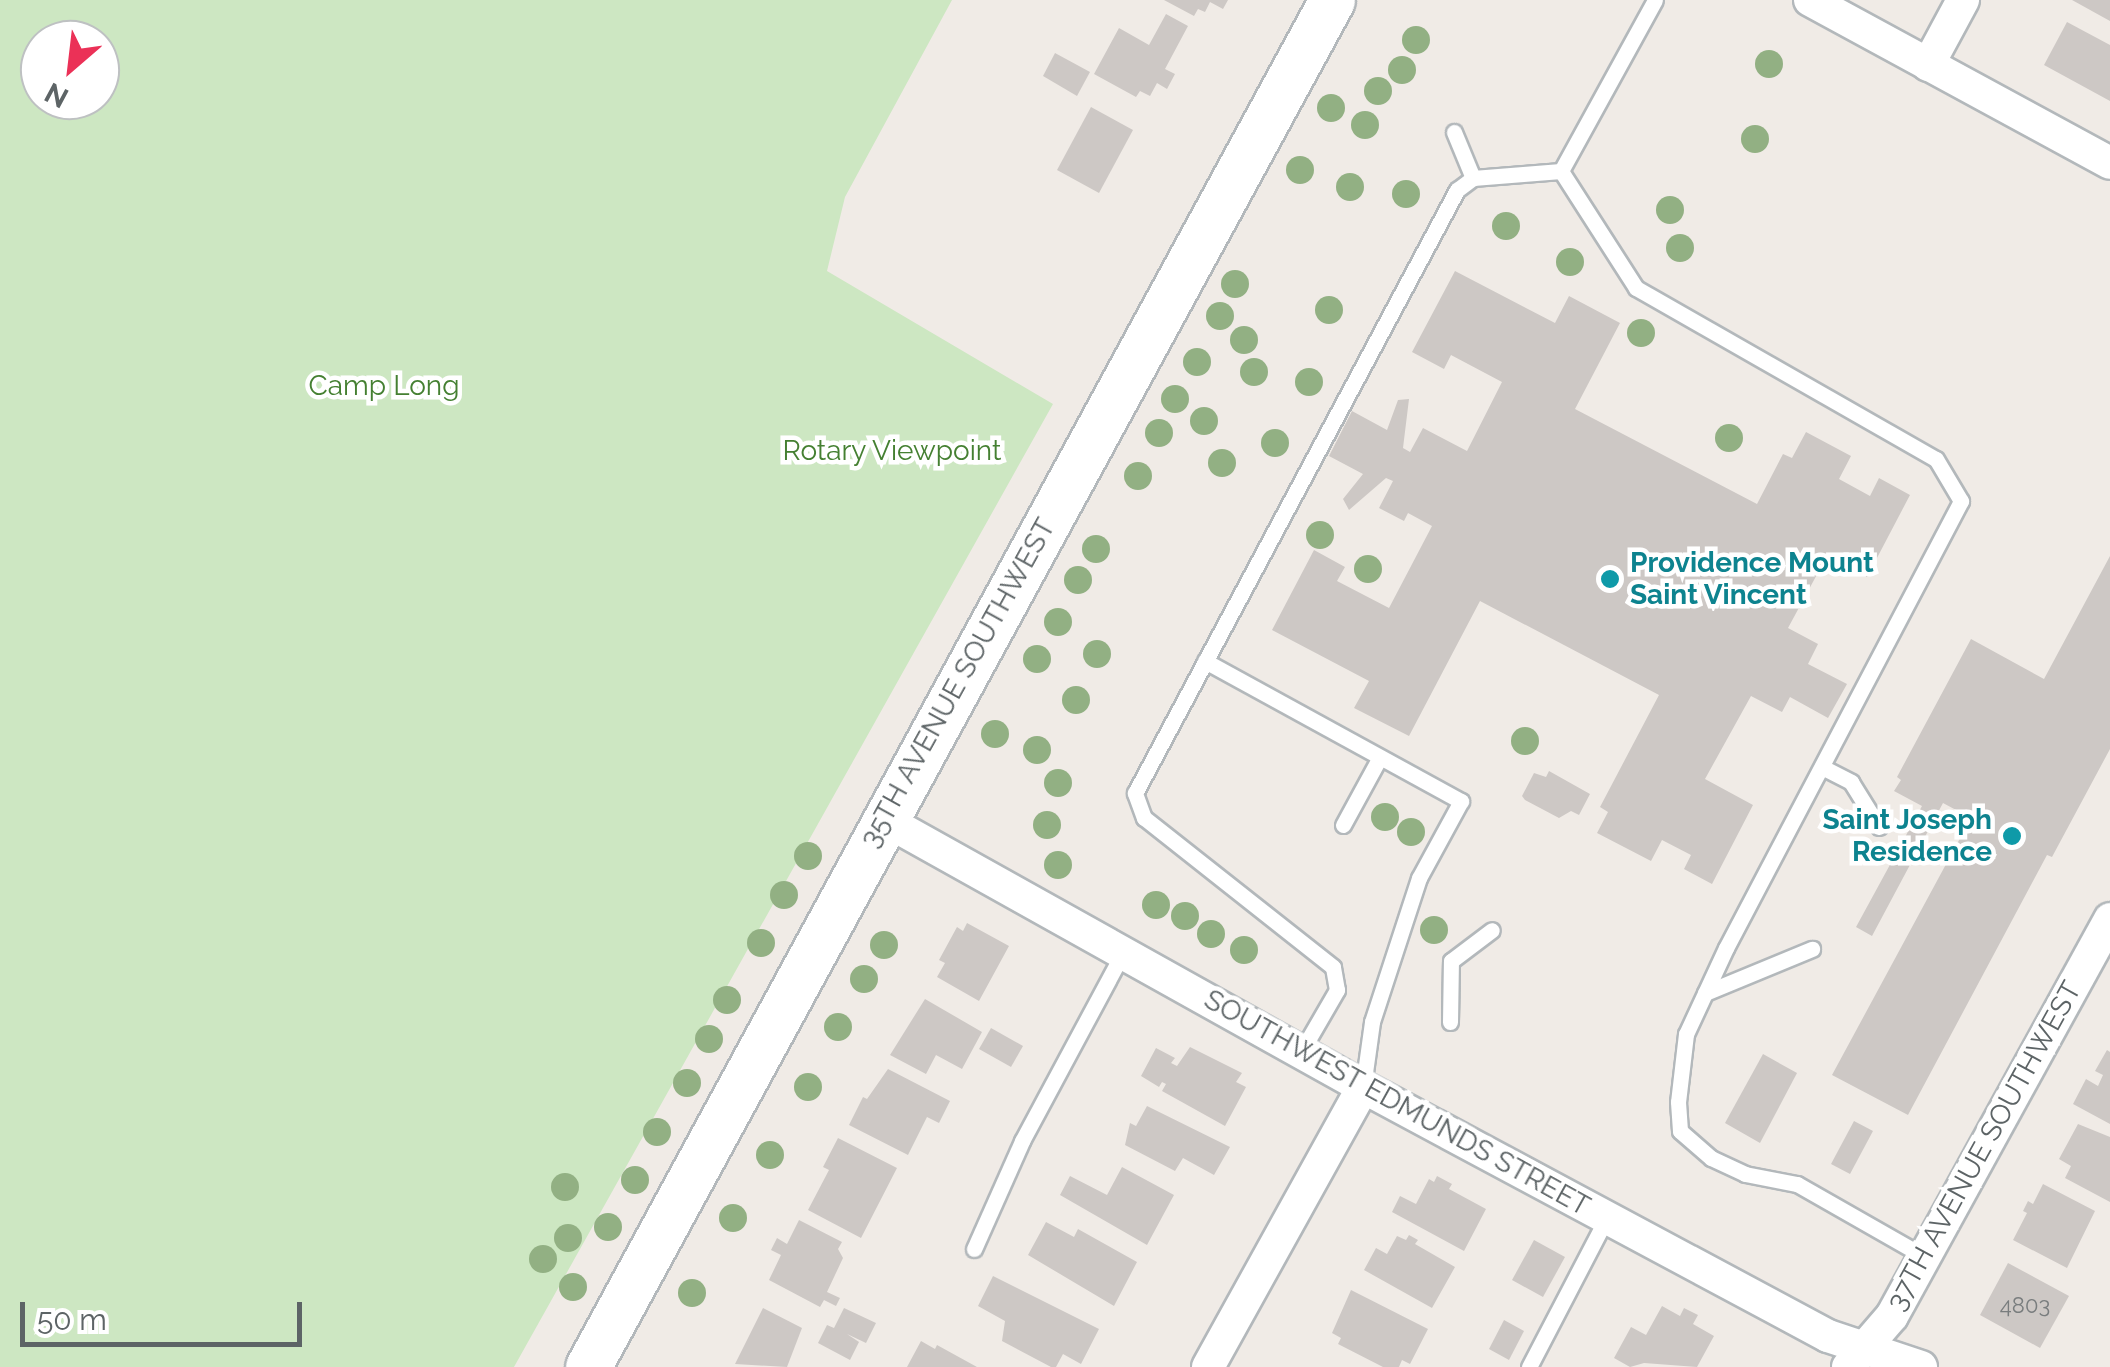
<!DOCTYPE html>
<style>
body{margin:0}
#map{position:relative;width:2110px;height:1367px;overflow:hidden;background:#f0ebe6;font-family:Raleway,sans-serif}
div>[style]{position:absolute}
.green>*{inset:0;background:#cde7c2}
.building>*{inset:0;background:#cdc8c5}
.roads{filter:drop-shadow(2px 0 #b3b8bb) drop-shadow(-2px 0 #b3b8bb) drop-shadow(0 2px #b3b8bb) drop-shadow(0 -2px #b3b8bb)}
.service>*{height:15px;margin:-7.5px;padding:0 7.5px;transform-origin:7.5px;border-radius:7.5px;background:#fff}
.minor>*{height:32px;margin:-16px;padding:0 16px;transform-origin:16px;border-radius:16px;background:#fff}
.secondary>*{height:45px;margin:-22.5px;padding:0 22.5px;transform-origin:22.5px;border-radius:22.5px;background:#fff}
.trees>*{width:28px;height:28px;margin:-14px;border-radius:50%;background:#92b083}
.dots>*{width:28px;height:28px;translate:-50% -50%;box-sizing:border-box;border:5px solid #fff;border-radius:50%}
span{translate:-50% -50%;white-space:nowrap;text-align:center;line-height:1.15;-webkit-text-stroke:9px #fff;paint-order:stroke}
.number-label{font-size:22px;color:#797d7e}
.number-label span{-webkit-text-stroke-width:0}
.park-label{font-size:28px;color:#458032}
.culture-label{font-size:28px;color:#0d838f;font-weight:700}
.left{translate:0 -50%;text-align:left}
.right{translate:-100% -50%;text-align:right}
.street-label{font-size:28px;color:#5d6466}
.north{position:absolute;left:20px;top:20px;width:100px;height:100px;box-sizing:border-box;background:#fff;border:2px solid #bec1c2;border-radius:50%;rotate:208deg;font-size:28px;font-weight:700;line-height:40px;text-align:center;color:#5d6466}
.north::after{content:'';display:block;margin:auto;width:35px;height:45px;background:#eb3157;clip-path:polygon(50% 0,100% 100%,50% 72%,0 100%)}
.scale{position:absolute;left:20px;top:1302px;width:282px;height:45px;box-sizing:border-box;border:5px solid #5d6466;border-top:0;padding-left:12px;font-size:30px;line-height:35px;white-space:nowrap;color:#5d6466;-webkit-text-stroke:8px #fff;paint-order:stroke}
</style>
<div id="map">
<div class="green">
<div style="clip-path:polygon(evenodd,0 0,952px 0,845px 197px,827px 271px,1053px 404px,514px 1367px,0 1367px,0 0,100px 40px,100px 100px,40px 100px,40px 40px,100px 40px)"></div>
</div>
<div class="building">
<div style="clip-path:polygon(1164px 0,1228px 0,1223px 9px,1210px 2px,1205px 12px,1198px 9px,1194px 16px)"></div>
<div style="clip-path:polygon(2072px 0,2110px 0,2110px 21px)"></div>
<div style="clip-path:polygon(1166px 14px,1188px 26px,1165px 69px,1175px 74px,1167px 89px,1157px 83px,1150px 96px,1140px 91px,1136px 97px,1094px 74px,1119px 28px,1149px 45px)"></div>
<div style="clip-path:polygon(2067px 22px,2110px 45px,2110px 101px,2044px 65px)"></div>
<div style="clip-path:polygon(1055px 53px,1090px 72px,1077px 96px,1043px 76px)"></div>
<div style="clip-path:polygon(1091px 107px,1133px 130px,1099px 193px,1057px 170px)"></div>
<div style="clip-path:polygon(1455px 271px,1555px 323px,1569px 296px,1620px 323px,1575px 409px,1757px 504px,1783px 454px,1792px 458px,1806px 432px,1851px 456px,1839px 479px,1870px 496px,1879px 478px,1910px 495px,1867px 577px,1827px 556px,1788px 628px,1818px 644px,1808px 664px,1847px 684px,1828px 718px,1790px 697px,1782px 712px,1751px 696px,1705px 779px,1753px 805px,1712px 884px,1684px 869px,1691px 855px,1662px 840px,1651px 861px,1597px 833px,1608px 812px,1600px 807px,1659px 695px,1480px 601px,1409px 736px,1354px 708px,1369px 681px,1272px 630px,1314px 550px,1345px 567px,1337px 581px,1389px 608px,1432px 526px,1408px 513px,1404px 521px,1379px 508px,1393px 481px,1386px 478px,1349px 510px,1343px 499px,1363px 474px,1329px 456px,1352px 411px,1387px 430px,1398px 400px,1409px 399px,1403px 448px,1410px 452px,1423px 428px,1467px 451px,1502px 382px,1451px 355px,1444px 369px,1412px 352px)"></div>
<div style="clip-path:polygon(2110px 556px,2110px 749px,2052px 857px,2047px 855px,1908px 1115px,1832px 1075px,1971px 818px,1943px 803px,1872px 936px,1856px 927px,1922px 806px,1894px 791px,1901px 780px,1897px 777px,1971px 639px,2044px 679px)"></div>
<div style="clip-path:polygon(1549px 771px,1590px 794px,1579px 815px,1571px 811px,1559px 818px,1525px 800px,1522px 796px,1534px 773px,1546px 777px)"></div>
<div style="clip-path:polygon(967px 923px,1009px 946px,979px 1001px,937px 977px,945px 963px,939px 960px,957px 927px,963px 931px)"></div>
<div style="clip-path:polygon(925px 999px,982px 1032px,962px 1069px,936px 1055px,926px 1074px,890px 1055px)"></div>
<div style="clip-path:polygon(991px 1028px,1023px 1046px,1011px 1067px,979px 1049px)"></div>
<div style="clip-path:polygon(1190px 1047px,1242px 1073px,1236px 1082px,1246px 1087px,1225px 1126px,1162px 1091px,1166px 1084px,1162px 1082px,1159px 1087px,1141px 1076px,1156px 1048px,1175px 1058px,1171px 1063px,1177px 1066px)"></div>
<div style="clip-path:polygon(2107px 1050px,2110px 1052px,2110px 1124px,2073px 1104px,2086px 1079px,2098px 1086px,2103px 1075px,2095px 1071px)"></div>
<div style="clip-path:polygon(1763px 1054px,1797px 1073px,1760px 1143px,1725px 1123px)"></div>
<div style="clip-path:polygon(888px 1069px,950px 1101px,939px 1123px,927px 1117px,908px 1155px,849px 1125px,863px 1097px,867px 1099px)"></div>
<div style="clip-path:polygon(1147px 1106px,1230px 1147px,1214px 1175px,1183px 1158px,1175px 1171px,1125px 1145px,1130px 1123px,1136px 1126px)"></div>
<div style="clip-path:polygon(1854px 1121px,1873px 1131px,1850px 1174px,1831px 1164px)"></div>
<div style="clip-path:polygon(2078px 1124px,2110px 1137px,2110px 1202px,2065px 1178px,2071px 1166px,2059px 1159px)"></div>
<div style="clip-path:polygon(838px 1138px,897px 1168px,861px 1238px,808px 1210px,829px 1170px,823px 1167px)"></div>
<div style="clip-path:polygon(1122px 1167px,1174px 1195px,1147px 1245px,1060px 1195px,1070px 1176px,1107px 1195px)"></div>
<div style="clip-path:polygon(1437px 1176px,1452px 1184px,1449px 1189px,1486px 1209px,1464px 1251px,1392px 1212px,1400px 1196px,1416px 1204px,1429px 1179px,1434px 1182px)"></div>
<div style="clip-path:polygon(2043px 1184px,2095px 1211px,2067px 1268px,2013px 1240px,2027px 1213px,2023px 1211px,2028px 1201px,2033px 1204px)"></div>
<div style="clip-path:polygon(799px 1220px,842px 1242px,838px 1249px,843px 1258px,827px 1292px,840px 1298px,836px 1306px,824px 1300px,820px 1307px,769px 1280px,781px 1255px,771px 1250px,777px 1238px,787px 1244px)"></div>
<div style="clip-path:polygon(1046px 1222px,1074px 1237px,1078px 1229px,1137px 1262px,1114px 1306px,1028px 1255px)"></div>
<div style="clip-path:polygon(1409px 1235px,1418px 1240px,1415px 1244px,1455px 1267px,1432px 1308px,1364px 1270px,1376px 1248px,1387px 1254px,1397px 1236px,1406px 1240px)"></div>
<div style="clip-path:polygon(1534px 1240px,1565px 1257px,1543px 1297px,1512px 1280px)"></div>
<div style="clip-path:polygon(2008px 1263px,2069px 1296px,2040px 1348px,1980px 1315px)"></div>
<div style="clip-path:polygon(993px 1276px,1099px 1329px,1081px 1364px,1063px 1354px,1056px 1367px,1051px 1367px,1002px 1341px,1005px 1321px,978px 1306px)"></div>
<div style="clip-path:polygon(1351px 1290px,1428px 1329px,1410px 1364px,1402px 1360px,1399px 1367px,1383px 1367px,1338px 1344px,1341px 1338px,1332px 1333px)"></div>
<div style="clip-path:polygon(1662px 1306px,1680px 1316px,1684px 1308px,1698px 1315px,1693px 1324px,1714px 1336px,1697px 1367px,1644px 1363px,1630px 1367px,1614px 1358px,1631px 1327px,1646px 1335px)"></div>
<div style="clip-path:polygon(763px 1308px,802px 1328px,787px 1367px,735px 1364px)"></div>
<div style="clip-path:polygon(844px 1308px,876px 1323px,866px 1343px,847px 1334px,859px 1342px,850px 1360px,818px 1343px,827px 1325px,834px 1328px)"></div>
<div style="clip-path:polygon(1504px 1320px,1524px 1331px,1509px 1360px,1489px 1349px)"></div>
<div style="clip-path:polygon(921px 1341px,935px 1349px,937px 1345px,977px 1367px,907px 1367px)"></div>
</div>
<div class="roads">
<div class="service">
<div style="left:1454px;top:132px;width:50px;rotate:67.6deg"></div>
<div style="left:1561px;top:171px;width:139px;rotate:57.3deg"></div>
<div style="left:1636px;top:288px;width:345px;rotate:29.7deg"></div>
<div style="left:1936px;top:459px;width:49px;rotate:59.2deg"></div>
<div style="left:1961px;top:501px;width:505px;rotate:117.73deg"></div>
<div style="left:1726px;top:948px;width:95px;rotate:114.9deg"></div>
<div style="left:1686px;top:1034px;width:68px;rotate:96.7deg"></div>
<div style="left:1678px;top:1102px;width:29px;rotate:86deg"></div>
<div style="left:1680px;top:1131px;width:41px;rotate:41.1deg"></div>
<div style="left:1711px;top:1158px;width:38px;rotate:25deg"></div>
<div style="left:1745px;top:1174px;width:53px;rotate:10.9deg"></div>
<div style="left:1797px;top:1184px;width:147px;rotate:29.7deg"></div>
<div style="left:1561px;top:171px;width:195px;rotate:-61.2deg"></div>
<div style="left:1205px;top:661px;width:292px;rotate:28.7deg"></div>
<div style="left:1461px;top:801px;width:88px;rotate:118.6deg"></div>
<div style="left:1419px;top:878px;width:151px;rotate:108.1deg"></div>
<div style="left:1372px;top:1022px;width:66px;rotate:97.9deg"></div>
<div style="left:1822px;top:767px;width:33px;rotate:27deg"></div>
<div style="left:1851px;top:782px;width:53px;rotate:58.1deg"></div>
<div style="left:1343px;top:825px;width:77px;rotate:-61.4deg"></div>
<div style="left:1705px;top:993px;width:116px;rotate:-22.4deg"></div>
<div style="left:1450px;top:1022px;width:61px;rotate:-89.1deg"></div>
<div style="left:1451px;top:961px;width:51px;rotate:-37.1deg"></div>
<div style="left:1301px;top:1052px;width:72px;rotate:-59.9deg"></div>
<div style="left:1337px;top:990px;width:23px;rotate:-100deg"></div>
<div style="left:1333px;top:967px;width:241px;rotate:-141.7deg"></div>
<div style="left:1144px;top:818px;width:27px;rotate:-110deg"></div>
<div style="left:1135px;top:793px;width:684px;rotate:-61.9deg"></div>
<div style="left:1457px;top:190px;width:20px;rotate:-37deg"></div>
<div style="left:1473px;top:178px;width:88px;rotate:-4.5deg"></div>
<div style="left:974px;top:1249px;width:118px;rotate:-66deg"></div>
<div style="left:1022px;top:1141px;width:213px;rotate:-61.8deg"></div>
<div style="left:1529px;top:1367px;width:169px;rotate:-62.5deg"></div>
</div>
<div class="minor">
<div style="left:1810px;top:0;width:341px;rotate:28.5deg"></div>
<div style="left:1928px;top:65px;width:74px;rotate:-61.7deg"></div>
<div style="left:883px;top:819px;width:550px;rotate:29.18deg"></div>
<div style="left:1363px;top:1087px;width:527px;rotate:28.17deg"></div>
<div style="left:1828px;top:1336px;width:98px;rotate:18.4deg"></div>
<div style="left:1208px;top:1367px;width:320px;rotate:-61deg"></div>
<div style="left:1848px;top:1367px;width:67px;rotate:-49.2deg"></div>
<div style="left:1892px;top:1316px;width:453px;rotate:-61.2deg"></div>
</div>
<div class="secondary">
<div style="left:588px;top:1367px;width:1556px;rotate:-61.44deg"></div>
</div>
</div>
<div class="trees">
<div style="left:1416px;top:40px"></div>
<div style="left:1769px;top:64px"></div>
<div style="left:1402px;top:70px"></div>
<div style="left:1378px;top:91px"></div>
<div style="left:1331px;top:108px"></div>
<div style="left:1365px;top:125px"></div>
<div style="left:1755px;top:139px"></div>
<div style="left:1300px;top:170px"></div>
<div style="left:1350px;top:187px"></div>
<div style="left:1406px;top:194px"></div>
<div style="left:1670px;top:210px"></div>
<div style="left:1506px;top:226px"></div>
<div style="left:1680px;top:248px"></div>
<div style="left:1570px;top:262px"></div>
<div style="left:1235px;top:284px"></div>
<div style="left:1329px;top:310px"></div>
<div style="left:1220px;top:316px"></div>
<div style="left:1641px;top:333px"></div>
<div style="left:1244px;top:340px"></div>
<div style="left:1197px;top:362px"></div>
<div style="left:1254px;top:372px"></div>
<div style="left:1309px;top:382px"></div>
<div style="left:1175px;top:399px"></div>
<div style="left:1204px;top:421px"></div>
<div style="left:1159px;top:433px"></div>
<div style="left:1729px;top:438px"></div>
<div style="left:1275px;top:443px"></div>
<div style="left:1222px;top:463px"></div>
<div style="left:1138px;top:476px"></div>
<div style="left:1320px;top:535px"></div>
<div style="left:1096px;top:549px"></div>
<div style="left:1368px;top:569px"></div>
<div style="left:1078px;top:580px"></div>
<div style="left:1058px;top:622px"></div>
<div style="left:1097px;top:654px"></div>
<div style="left:1037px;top:659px"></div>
<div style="left:1076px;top:700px"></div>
<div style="left:995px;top:734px"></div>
<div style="left:1525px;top:741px"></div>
<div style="left:1037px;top:750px"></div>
<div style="left:1058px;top:783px"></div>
<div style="left:1385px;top:817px"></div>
<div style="left:1047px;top:825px"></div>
<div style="left:1411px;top:832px"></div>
<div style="left:808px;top:856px"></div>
<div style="left:1058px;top:865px"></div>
<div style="left:784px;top:895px"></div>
<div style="left:1156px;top:905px"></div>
<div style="left:1185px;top:916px"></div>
<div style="left:1434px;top:930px"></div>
<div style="left:1211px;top:934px"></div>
<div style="left:761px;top:943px"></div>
<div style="left:884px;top:945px"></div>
<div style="left:1244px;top:950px"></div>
<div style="left:864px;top:979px"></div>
<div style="left:727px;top:1000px"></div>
<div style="left:838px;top:1027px"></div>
<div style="left:709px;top:1039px"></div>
<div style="left:687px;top:1083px"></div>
<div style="left:808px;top:1087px"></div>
<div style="left:657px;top:1132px"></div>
<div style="left:770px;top:1155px"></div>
<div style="left:635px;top:1180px"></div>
<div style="left:565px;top:1187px"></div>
<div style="left:733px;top:1218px"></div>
<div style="left:608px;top:1227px"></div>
<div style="left:568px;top:1238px"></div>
<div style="left:543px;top:1259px"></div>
<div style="left:573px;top:1287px"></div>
<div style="left:692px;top:1293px"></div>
</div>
<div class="dots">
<div style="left:1610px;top:579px;background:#0f9aa8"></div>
<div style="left:2012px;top:836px;background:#0f9aa8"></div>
</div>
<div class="number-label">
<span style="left:2025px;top:1306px">4803</span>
</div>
<div class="park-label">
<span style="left:384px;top:386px">Camp Long</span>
<span style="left:892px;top:451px">Rotary Viewpoint</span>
</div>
<div class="culture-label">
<span class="left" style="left:1630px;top:579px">Providence Mount<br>Saint Vincent</span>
<span class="right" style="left:1992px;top:836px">Saint Joseph<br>Residence</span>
</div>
<div class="street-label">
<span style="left:958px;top:683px;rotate:-61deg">35TH AVENUE SOUTHWEST</span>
<span style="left:1397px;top:1103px;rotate:29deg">SOUTHWEST EDMUNDS STREET</span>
<span style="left:1984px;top:1146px;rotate:-61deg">37TH AVENUE SOUTHWEST</span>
</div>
<div class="north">N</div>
<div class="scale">50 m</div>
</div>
